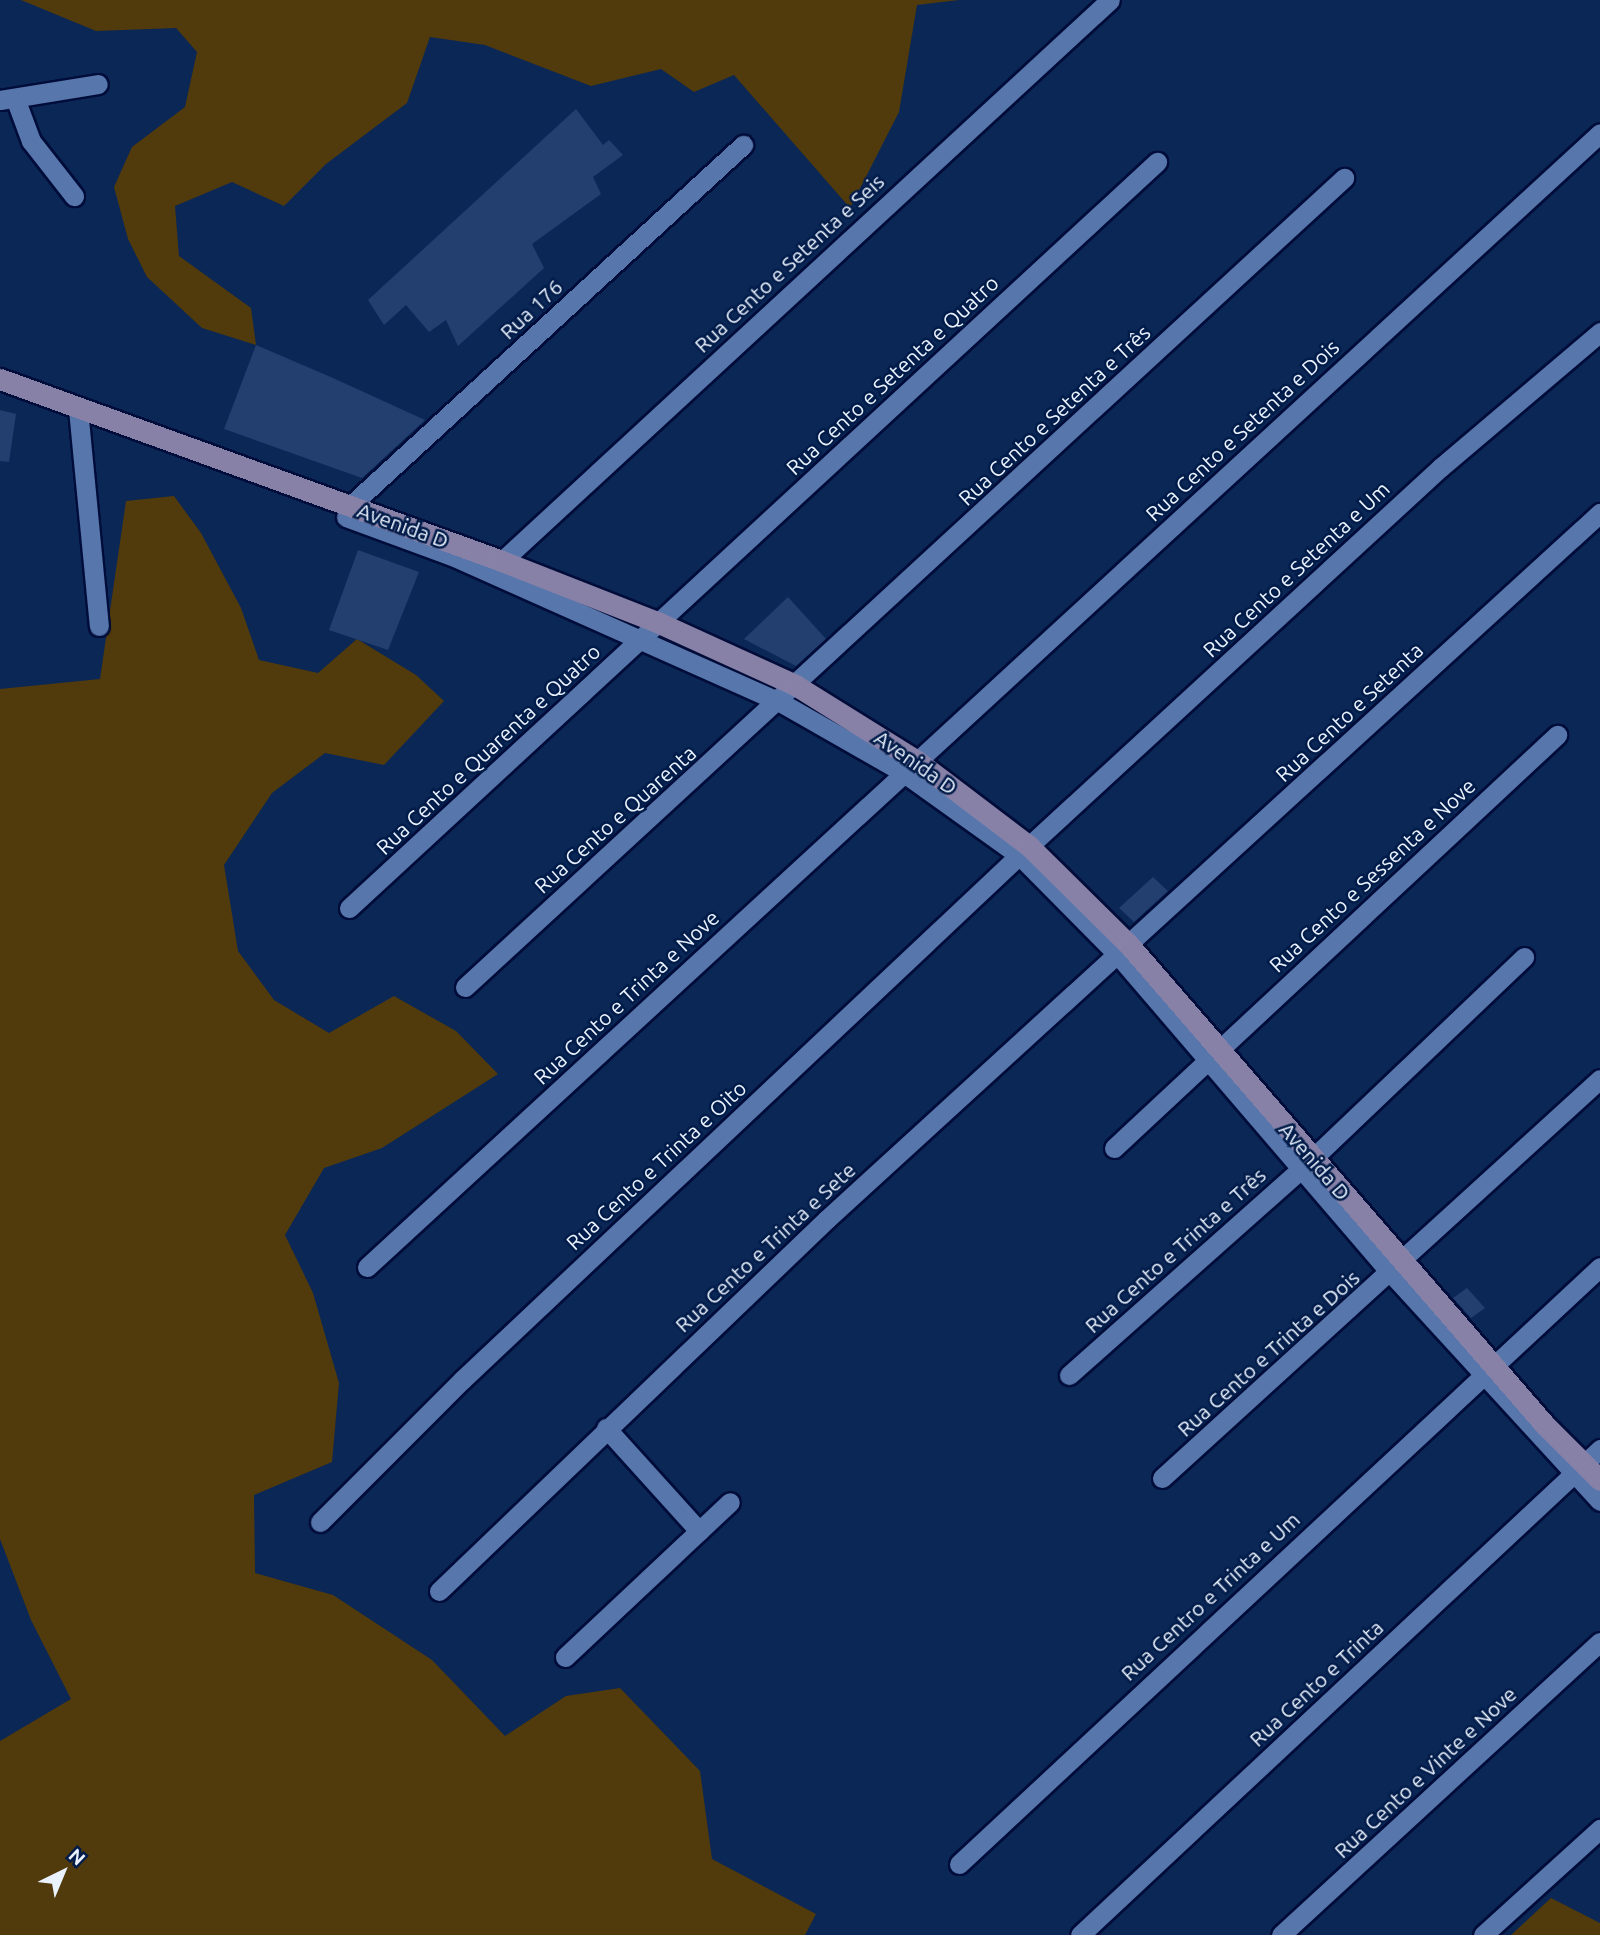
<!DOCTYPE html>
<meta charset="utf-8">
<style>
body{margin:0}
#map{position:relative;width:1600px;height:1935px;overflow:hidden;background:#0b2756;font-family:Ubuntu,sans-serif}
div>[style]{position:absolute}
.green>*{inset:0;background:#513a0b}
.building>*{inset:0;background:#223f70}
.roads{filter:drop-shadow(2px 0 #000c39) drop-shadow(-2px 0 #000c39) drop-shadow(0 2px #000c39) drop-shadow(0 -2px #000c39)}
.street>*{height:19px;margin:-9.5px;padding:0 9.5px;transform-origin:9.5px;border-radius:9.5px;background:#5676ac}
.secondary>*{height:21px;margin:-10.5px;padding:0 10.5px;transform-origin:10.5px;border-radius:10.5px;background:#8881a7}
span{translate:-50% -50%;white-space:nowrap;text-align:center;line-height:1.15;-webkit-text-stroke:5px #021c4a;paint-order:stroke}
.street-label{font-size:21px;color:#eaf2fe}
.north{position:absolute;left:28px;top:1837px;width:70px;height:70px;-webkit-text-stroke:5px #021c4a;paint-order:stroke;rotate:43deg;font-size:19px;font-weight:700;line-height:28px;text-align:center;color:#eaf2fe}
.north::after{content:'';display:block;margin:auto;width:24px;height:32px;background:#eaf2fe;clip-path:polygon(50% 0,100% 100%,50% 72%,0 100%)}
</style>
<div id="map">
<div class="green">
<div style="clip-path:polygon(21px 0,959px 0,917px 5px,899px 112px,850px 208px,734px 75px,694px 92px,661px 69px,591px 86px,485px 45px,430px 37px,407px 103px,326px 164px,284px 206px,232px 182px,175px 206px,179px 256px,251px 308px,256px 345px,202px 328px,147px 277px,128px 239px,114px 187px,132px 147px,185px 107px,197px 52px,176px 28px,96px 31px)"></div>
<div style="clip-path:polygon(174px 496px,201px 533px,241px 608px,259px 660px,318px 673px,357px 639px,416px 675px,444px 701px,384px 765px,325px 753px,272px 793px,224px 865px,238px 951px,274px 1000px,329px 1033px,394px 996px,456px 1031px,498px 1074px,382px 1148px,324px 1168px,285px 1235px,313px 1293px,339px 1383px,332px 1462px,254px 1495px,255px 1573px,333px 1595px,432px 1660px,505px 1736px,566px 1696px,620px 1688px,700px 1771px,712px 1859px,816px 1914px,805px 1935px,0 1935px,0 1741px,71px 1699px,31px 1620px,0 1539px,0 689px,100px 679px,126px 501px)"></div>
<div style="clip-path:polygon(1551px 1898px,1600px 1923px,1600px 1935px,1511px 1935px)"></div>
</div>
<div class="building">
<div style="clip-path:polygon(576px 109px,603px 145px,609px 140px,623px 155px,593px 177px,601px 194px,532px 244px,544px 268px,458px 346px,446px 320px,429px 332px,406px 305px,384px 325px,368px 300px)"></div>
<div style="clip-path:polygon(256px 345px,333px 378px,425px 420px,362px 478px,224px 429px)"></div>
<div style="clip-path:polygon(0 410px,16px 414px,9px 462px,0 461px)"></div>
<div style="clip-path:polygon(358px 550px,419px 572px,388px 650px,329px 630px)"></div>
<div style="clip-path:polygon(788px 597px,826px 639px,796px 666px,744px 639px)"></div>
<div style="clip-path:polygon(1153px 877px,1168px 891px,1134px 922px,1119px 908px)"></div>
<div style="clip-path:polygon(1467px 1288px,1485px 1308px,1471px 1318px,1453px 1298px)"></div>
</div>
<div class="roads">
<div class="street">
<div style="left:15px;top:98px;width:46px;rotate:69.6deg"></div>
<div style="left:31px;top:141px;width:70px;rotate:52deg"></div>
<div style="left:0;top:100px;width:99px;rotate:-9.3deg"></div>
<div style="left:78px;top:409px;width:218px;rotate:84.5deg"></div>
<div style="left:350px;top:506px;width:534px;rotate:-42.57deg"></div>
<div style="left:346px;top:517px;width:113px;rotate:20.2deg"></div>
<div style="left:452px;top:556px;width:357px;rotate:24deg"></div>
<div style="left:778px;top:701px;width:145px;rotate:29.7deg"></div>
<div style="left:904px;top:773px;width:143px;rotate:35.6deg"></div>
<div style="left:1020px;top:856px;width:139px;rotate:45.3deg"></div>
<div style="left:1118px;top:955px;width:419px;rotate:49.4deg"></div>
<div style="left:1391px;top:1273px;width:309px;rotate:47.5deg"></div>
<div style="left:502px;top:561px;width:827px;rotate:-42.7deg"></div>
<div style="left:349px;top:908px;width:1100px;rotate:-42.72deg"></div>
<div style="left:465px;top:987px;width:1195px;rotate:-42.63deg"></div>
<div style="left:1114px;top:1148px;width:606px;rotate:-42.99deg"></div>
<div style="left:367px;top:1267px;width:1675px;rotate:-42.6deg"></div>
<div style="left:1069px;top:1375px;width:325px;rotate:-41.6deg"></div>
<div style="left:1312px;top:1159px;width:293px;rotate:-43.6deg"></div>
<div style="left:606px;top:1428px;width:139px;rotate:47.9deg"></div>
<div style="left:1162px;top:1478px;width:592px;rotate:-42.33deg"></div>
<div style="left:320px;top:1522px;width:201px;rotate:-45deg"></div>
<div style="left:462px;top:1380px;width:779px;rotate:-43.28deg"></div>
<div style="left:1029px;top:846px;width:560px;rotate:-42.61deg"></div>
<div style="left:1441px;top:467px;width:209px;rotate:-40.3deg"></div>
<div style="left:439px;top:1591px;width:538px;rotate:-43.79deg"></div>
<div style="left:827px;top:1219px;width:1047px;rotate:-42.41deg"></div>
<div style="left:565px;top:1657px;width:226px;rotate:-43.2deg"></div>
<div style="left:959px;top:1864px;width:876px;rotate:-42.96deg"></div>
<div style="left:1080px;top:1935px;width:712px;rotate:-43.06deg"></div>
<div style="left:1281px;top:1935px;width:433px;rotate:-42.6deg"></div>
<div style="left:1483px;top:1935px;width:158px;rotate:-42.2deg"></div>
</div>
<div class="secondary">
<div style="left:0;top:379px;width:534px;rotate:19.93deg"></div>
<div style="left:502px;top:561px;width:167px;rotate:21.5deg"></div>
<div style="left:657px;top:622px;width:152px;rotate:24.5deg"></div>
<div style="left:795px;top:685px;width:144px;rotate:31.9deg"></div>
<div style="left:917px;top:761px;width:141px;rotate:37.2deg"></div>
<div style="left:1029px;top:846px;width:141px;rotate:44.7deg"></div>
<div style="left:1129px;top:945px;width:634px;rotate:49.09deg"></div>
<div style="left:1544px;top:1424px;width:79px;rotate:45deg"></div>
</div>
</div>
<div class="street-label">
<span style="left:789px;top:263px;rotate:-43deg">Rua Cento e Setenta e Seis</span>
<span style="left:531px;top:309px;rotate:-43deg">Rua 176</span>
<span style="left:892px;top:375px;rotate:-43deg">Rua Cento e Setenta e Quatro</span>
<span style="left:1054px;top:415px;rotate:-43deg">Rua Cento e Setenta e Três</span>
<span style="left:1242px;top:430px;rotate:-43deg">Rua Cento e Setenta e Dois</span>
<span style="left:403px;top:525px;rotate:20deg">Avenida D</span>
<span style="left:1296px;top:569px;rotate:-43deg">Rua Cento e Setenta e Um</span>
<span style="left:1349px;top:712px;rotate:-43deg">Rua Cento e Setenta</span>
<span style="left:488px;top:749px;rotate:-43deg">Rua Cento e Quarenta e Quatro</span>
<span style="left:916px;top:762px;rotate:35deg">Avenida D</span>
<span style="left:615px;top:819px;rotate:-42deg">Rua Cento e Quarenta</span>
<span style="left:1372px;top:875px;rotate:-43deg">Rua Cento e Sessenta e Nove</span>
<span style="left:626px;top:997px;rotate:-43deg">Rua Cento e Trinta e Nove</span>
<span style="left:1315px;top:1161px;rotate:49deg">Avenida D</span>
<span style="left:656px;top:1165px;rotate:-43deg">Rua Cento e Trinta e Oito</span>
<span style="left:765px;top:1247px;rotate:-43deg">Rua Cento e Trinta e Sete</span>
<span style="left:1175px;top:1250px;rotate:-42deg">Rua Cento e Trinta e Três</span>
<span style="left:1268px;top:1353px;rotate:-42deg">Rua Cento e Trinta e Dois</span>
<span style="left:1210px;top:1596px;rotate:-43deg">Rua Centro e Trinta e Um</span>
<span style="left:1316px;top:1683px;rotate:-43deg">Rua Cento e Trinta</span>
<span style="left:1425px;top:1772px;rotate:-43deg">Rua Cento e Vinte e Nove</span>
</div>
<div class="north">N</div>
</div>
